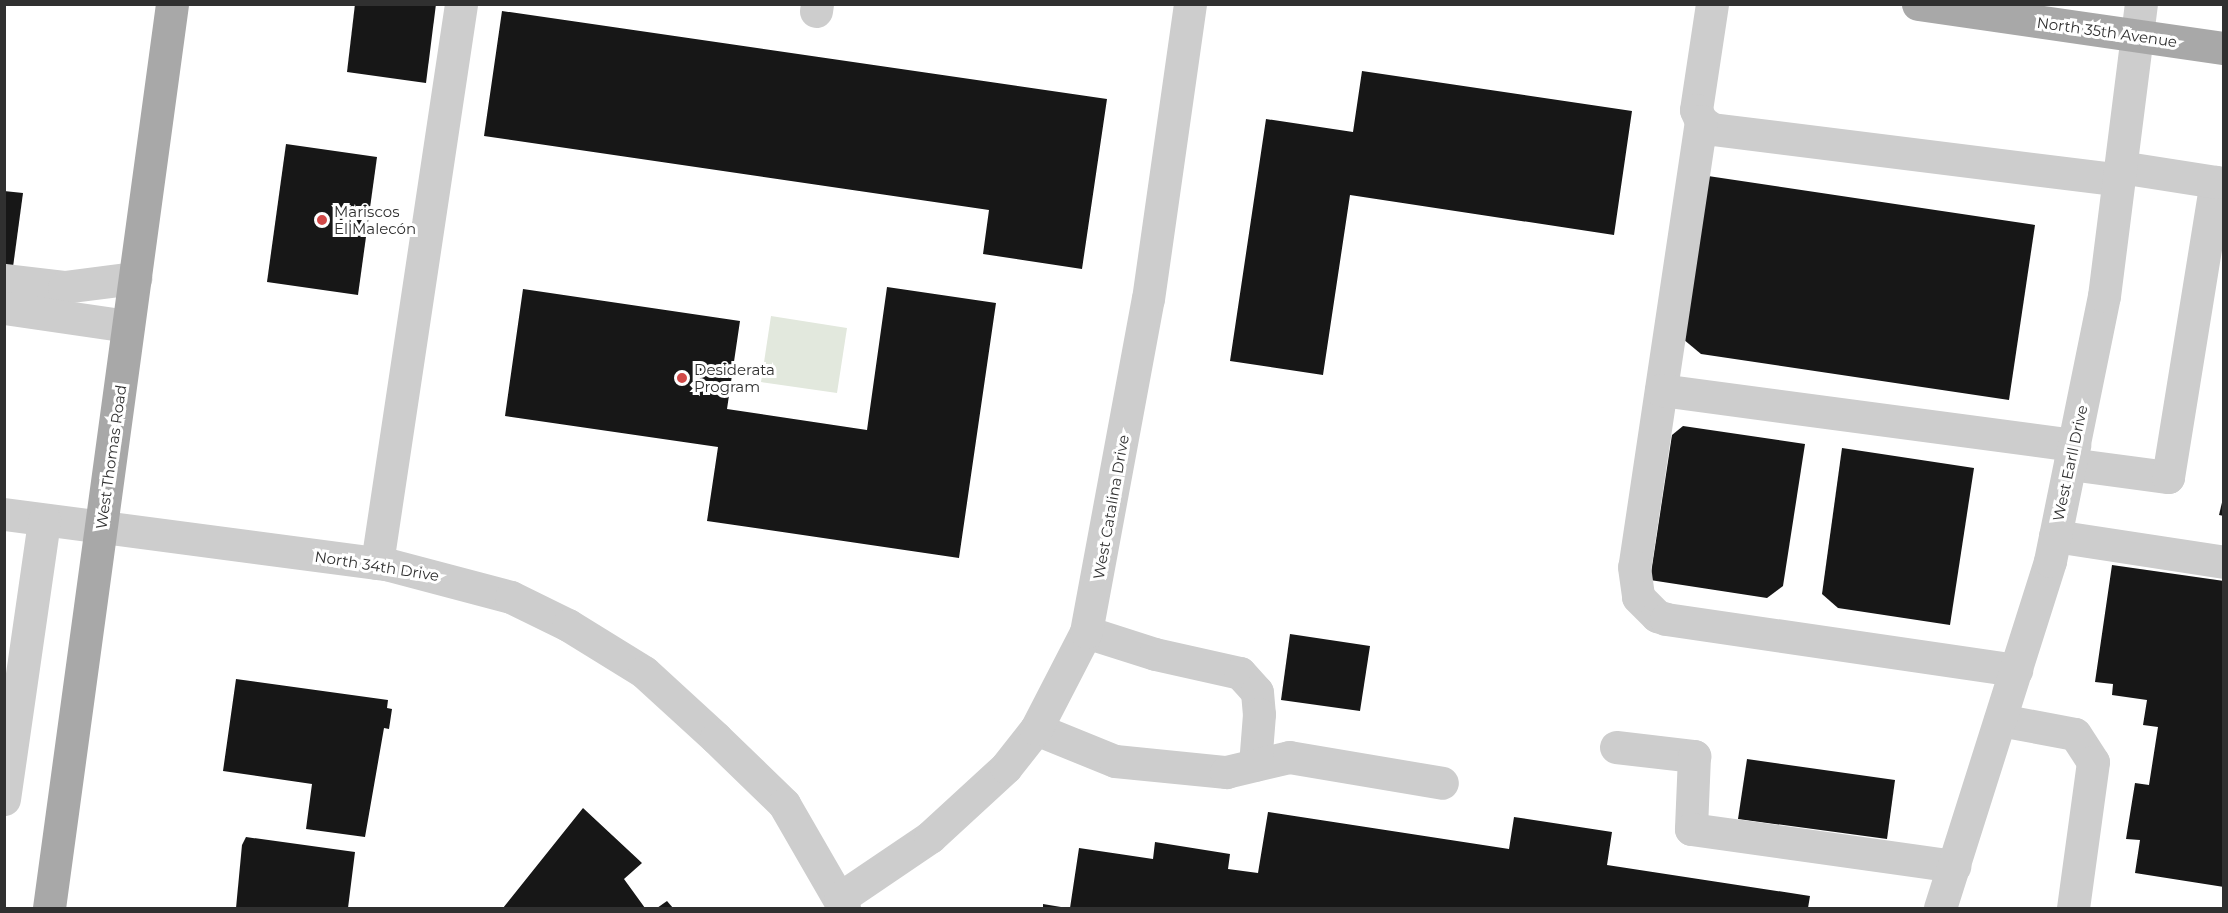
<!DOCTYPE html>
<meta charset="utf-8">
<style>
body{margin:0}
#map{position:relative;width:2228px;height:913px;overflow:hidden;background:#fff;font-family:Montserrat,sans-serif}
div>[style]{position:absolute}
.green>*{inset:0;background:#e2e8dd}
.building>*{inset:0;background:#171717}
.minor>*{height:33px;margin:-16.5px;padding:0 16.5px;transform-origin:16.5px;border-radius:16.5px;background:#cdcdcd}
.major>*{height:33px;margin:-16.5px;padding:0 16.5px;transform-origin:16.5px;border-radius:16.5px;background:#a8a8a8}
.dots>*{width:16px;height:16px;translate:-50% -50%;box-sizing:border-box;border:3px solid #fff;border-radius:50%}
span{translate:-50% -50%;white-space:nowrap;text-align:center;line-height:1.15;-webkit-text-stroke:6px #fff;paint-order:stroke}
.street-label{font-size:15px;color:#303030}
.poi-label{font-size:15px;color:#303030}
.left{translate:0 -50%;text-align:left}
.frame{position:absolute;inset:0;border:6px solid #303030;pointer-events:none}
</style>
<div id="map">
<div class="green">
<div style="clip-path:polygon(771px 316px,847px 328px,837px 393px,761px 382px)"></div>
</div>
<div class="building">
<div style="clip-path:polygon(355px 4px,436px 4px,426px 83px,347px 72px)"></div>
<div style="clip-path:polygon(502px 11px,1107px 99px,1082px 269px,983px 254px,989px 210px,484px 136px)"></div>
<div style="clip-path:polygon(1362px 71px,1632px 111px,1614px 235px,1350px 195px,1323px 375px,1230px 361px,1266px 119px,1353px 132px)"></div>
<div style="clip-path:polygon(286px 144px,377px 157px,358px 295px,267px 282px)"></div>
<div style="clip-path:polygon(1708px 176px,2035px 225px,2009px 400px,1701px 354px,1683px 339px)"></div>
<div style="clip-path:polygon(4px 191px,23px 193px,13px 267px,4px 265px)"></div>
<div style="clip-path:polygon(887px 287px,996px 303px,959px 558px,707px 521px,718px 447px,505px 416px,523px 289px,740px 321px,727px 409px,867px 430px)"></div>
<div style="clip-path:polygon(1683px 426px,1805px 444px,1783px 586px,1767px 598px,1650px 580px,1672px 435px)"></div>
<div style="clip-path:polygon(1842px 448px,1974px 468px,1950px 625px,1838px 608px,1822px 594px)"></div>
<div style="clip-path:polygon(2224px 494px,2224px 516px,2219px 515px)"></div>
<div style="clip-path:polygon(2112px 565px,2224px 581px,2224px 887px,2135px 873px,2140px 840px,2126px 839px,2135px 783px,2149px 785px,2158px 727px,2143px 725px,2147px 700px,2112px 695px,2113px 684px,2095px 682px)"></div>
<div style="clip-path:polygon(1290px 634px,1370px 646px,1360px 711px,1281px 700px)"></div>
<div style="clip-path:polygon(236px 679px,388px 700px,387px 708px,392px 709px,389px 729px,384px 728px,365px 837px,306px 829px,312px 784px,223px 771px)"></div>
<div style="clip-path:polygon(1747px 759px,1895px 780px,1887px 839px,1738px 819px)"></div>
<div style="clip-path:polygon(583px 808px,642px 863px,624px 879px,645px 908px,503px 908px)"></div>
<div style="clip-path:polygon(1268px 812px,1509px 849px,1514px 817px,1612px 832px,1607px 865px,1810px 896px,1808px 908px,1070px 908px,1079px 848px,1153px 859px,1155px 842px,1230px 854px,1228px 869px,1258px 873px)"></div>
<div style="clip-path:polygon(246px 837px,355px 852px,348px 908px,236px 908px,242px 845px)"></div>
<div style="clip-path:polygon(667px 901px,673px 908px,657px 908px)"></div>
<div style="clip-path:polygon(1043px 904px,1061px 907px,1060px 908px,1043px 908px)"></div>
</div>
<div class="minor">
<div style="left:1712px;top:4px;width:107px;rotate:98.6deg"></div>
<div style="left:1696px;top:110px;width:12px;rotate:66deg"></div>
<div style="left:1701px;top:121px;width:14px;rotate:36deg"></div>
<div style="left:1712px;top:129px;width:410px;rotate:7.1deg"></div>
<div style="left:816px;top:11px;width:7px;rotate:-82deg"></div>
<div style="left:1701px;top:121px;width:451px;rotate:98.5deg"></div>
<div style="left:1634px;top:567px;width:30px;rotate:82deg"></div>
<div style="left:1638px;top:597px;width:27px;rotate:45deg"></div>
<div style="left:1657px;top:616px;width:9px;rotate:18deg"></div>
<div style="left:1666px;top:619px;width:354px;rotate:8.3deg"></div>
<div style="left:4px;top:280px;width:60px;rotate:6.7deg"></div>
<div style="left:64px;top:287px;width:72px;rotate:-7.2deg"></div>
<div style="left:4px;top:308px;width:125px;rotate:8.3deg"></div>
<div style="left:1661px;top:390px;width:417px;rotate:7.6deg"></div>
<div style="left:2070px;top:464px;width:99px;rotate:7.6deg"></div>
<div style="left:2168px;top:477px;width:299px;rotate:-80.8deg"></div>
<div style="left:2216px;top:182px;width:97px;rotate:-171.1deg"></div>
<div style="left:4px;top:514px;width:385px;rotate:7.5deg"></div>
<div style="left:386px;top:564px;width:129px;rotate:14.8deg"></div>
<div style="left:511px;top:597px;width:64px;rotate:26.2deg"></div>
<div style="left:568px;top:625px;width:89px;rotate:31.7deg"></div>
<div style="left:644px;top:672px;width:98px;rotate:42.5deg"></div>
<div style="left:716px;top:738px;width:95px;rotate:44.1deg"></div>
<div style="left:784px;top:804px;width:120px;rotate:60deg"></div>
<div style="left:2055px;top:536px;width:171px;rotate:8.7deg"></div>
<div style="left:377px;top:563px;width:565px;rotate:-81.45deg"></div>
<div style="left:1086px;top:632px;width:72px;rotate:17.7deg"></div>
<div style="left:1155px;top:654px;width:87px;rotate:12.6deg"></div>
<div style="left:1240px;top:673px;width:25px;rotate:48deg"></div>
<div style="left:1257px;top:692px;width:22px;rotate:85deg"></div>
<div style="left:1259px;top:714px;width:51px;rotate:94.5deg"></div>
<div style="left:2000px;top:720px;width:76px;rotate:10.6deg"></div>
<div style="left:2075px;top:734px;width:33px;rotate:57deg"></div>
<div style="left:2093px;top:762px;width:147px;rotate:97.8deg"></div>
<div style="left:1036px;top:729px;width:85px;rotate:22.1deg"></div>
<div style="left:1115px;top:761px;width:112px;rotate:5.7deg"></div>
<div style="left:1226px;top:772px;width:65px;rotate:-13.4deg"></div>
<div style="left:1289px;top:757px;width:155px;rotate:9.6deg"></div>
<div style="left:1616px;top:747px;width:79px;rotate:6.6deg"></div>
<div style="left:1694px;top:756px;width:73px;rotate:92.4deg"></div>
<div style="left:1691px;top:829px;width:266px;rotate:8deg"></div>
<div style="left:4px;top:799px;width:282px;rotate:-81.8deg"></div>
<div style="left:840px;top:898px;width:109px;rotate:-34.1deg"></div>
<div style="left:930px;top:837px;width:103px;rotate:-42.6deg"></div>
<div style="left:1006px;top:767px;width:48px;rotate:-51.7deg"></div>
<div style="left:1036px;top:729px;width:109px;rotate:-62.7deg"></div>
<div style="left:1086px;top:632px;width:339px;rotate:-79.5deg"></div>
<div style="left:1148px;top:299px;width:298px;rotate:-81.9deg"></div>
<div style="left:1940px;top:908px;width:364px;rotate:-72.4deg"></div>
<div style="left:2050px;top:561px;width:270px;rotate:-78.5deg"></div>
<div style="left:2104px;top:296px;width:294px;rotate:-82.8deg"></div>
</div>
<div class="major">
<div style="left:1918px;top:4px;width:309px;rotate:8.2deg"></div>
<div style="left:49px;top:908px;width:912px;rotate:-82.25deg"></div>
</div>
<div class="dots">
<div style="left:322px;top:220px;background:#d14948"></div>
<div style="left:682px;top:378px;background:#d14948"></div>
</div>
<div class="street-label">
<span style="left:2107px;top:32px;rotate:8deg">North 35th Avenue</span>
<span style="left:111px;top:457px;rotate:-82deg">West Thomas Road</span>
<span style="left:2070px;top:463px;rotate:-78deg">West Earll Drive</span>
<span style="left:1111px;top:507px;rotate:-80deg">West Catalina Drive</span>
<span style="left:377px;top:566px;rotate:9deg">North 34th Drive</span>
</div>
<div class="poi-label">
<span class="left" style="left:334px;top:220px">Mariscos<br>El Malecón</span>
<span class="left" style="left:694px;top:378px">Desiderata<br>Program</span>
</div>
<div class="frame"></div>
</div>
